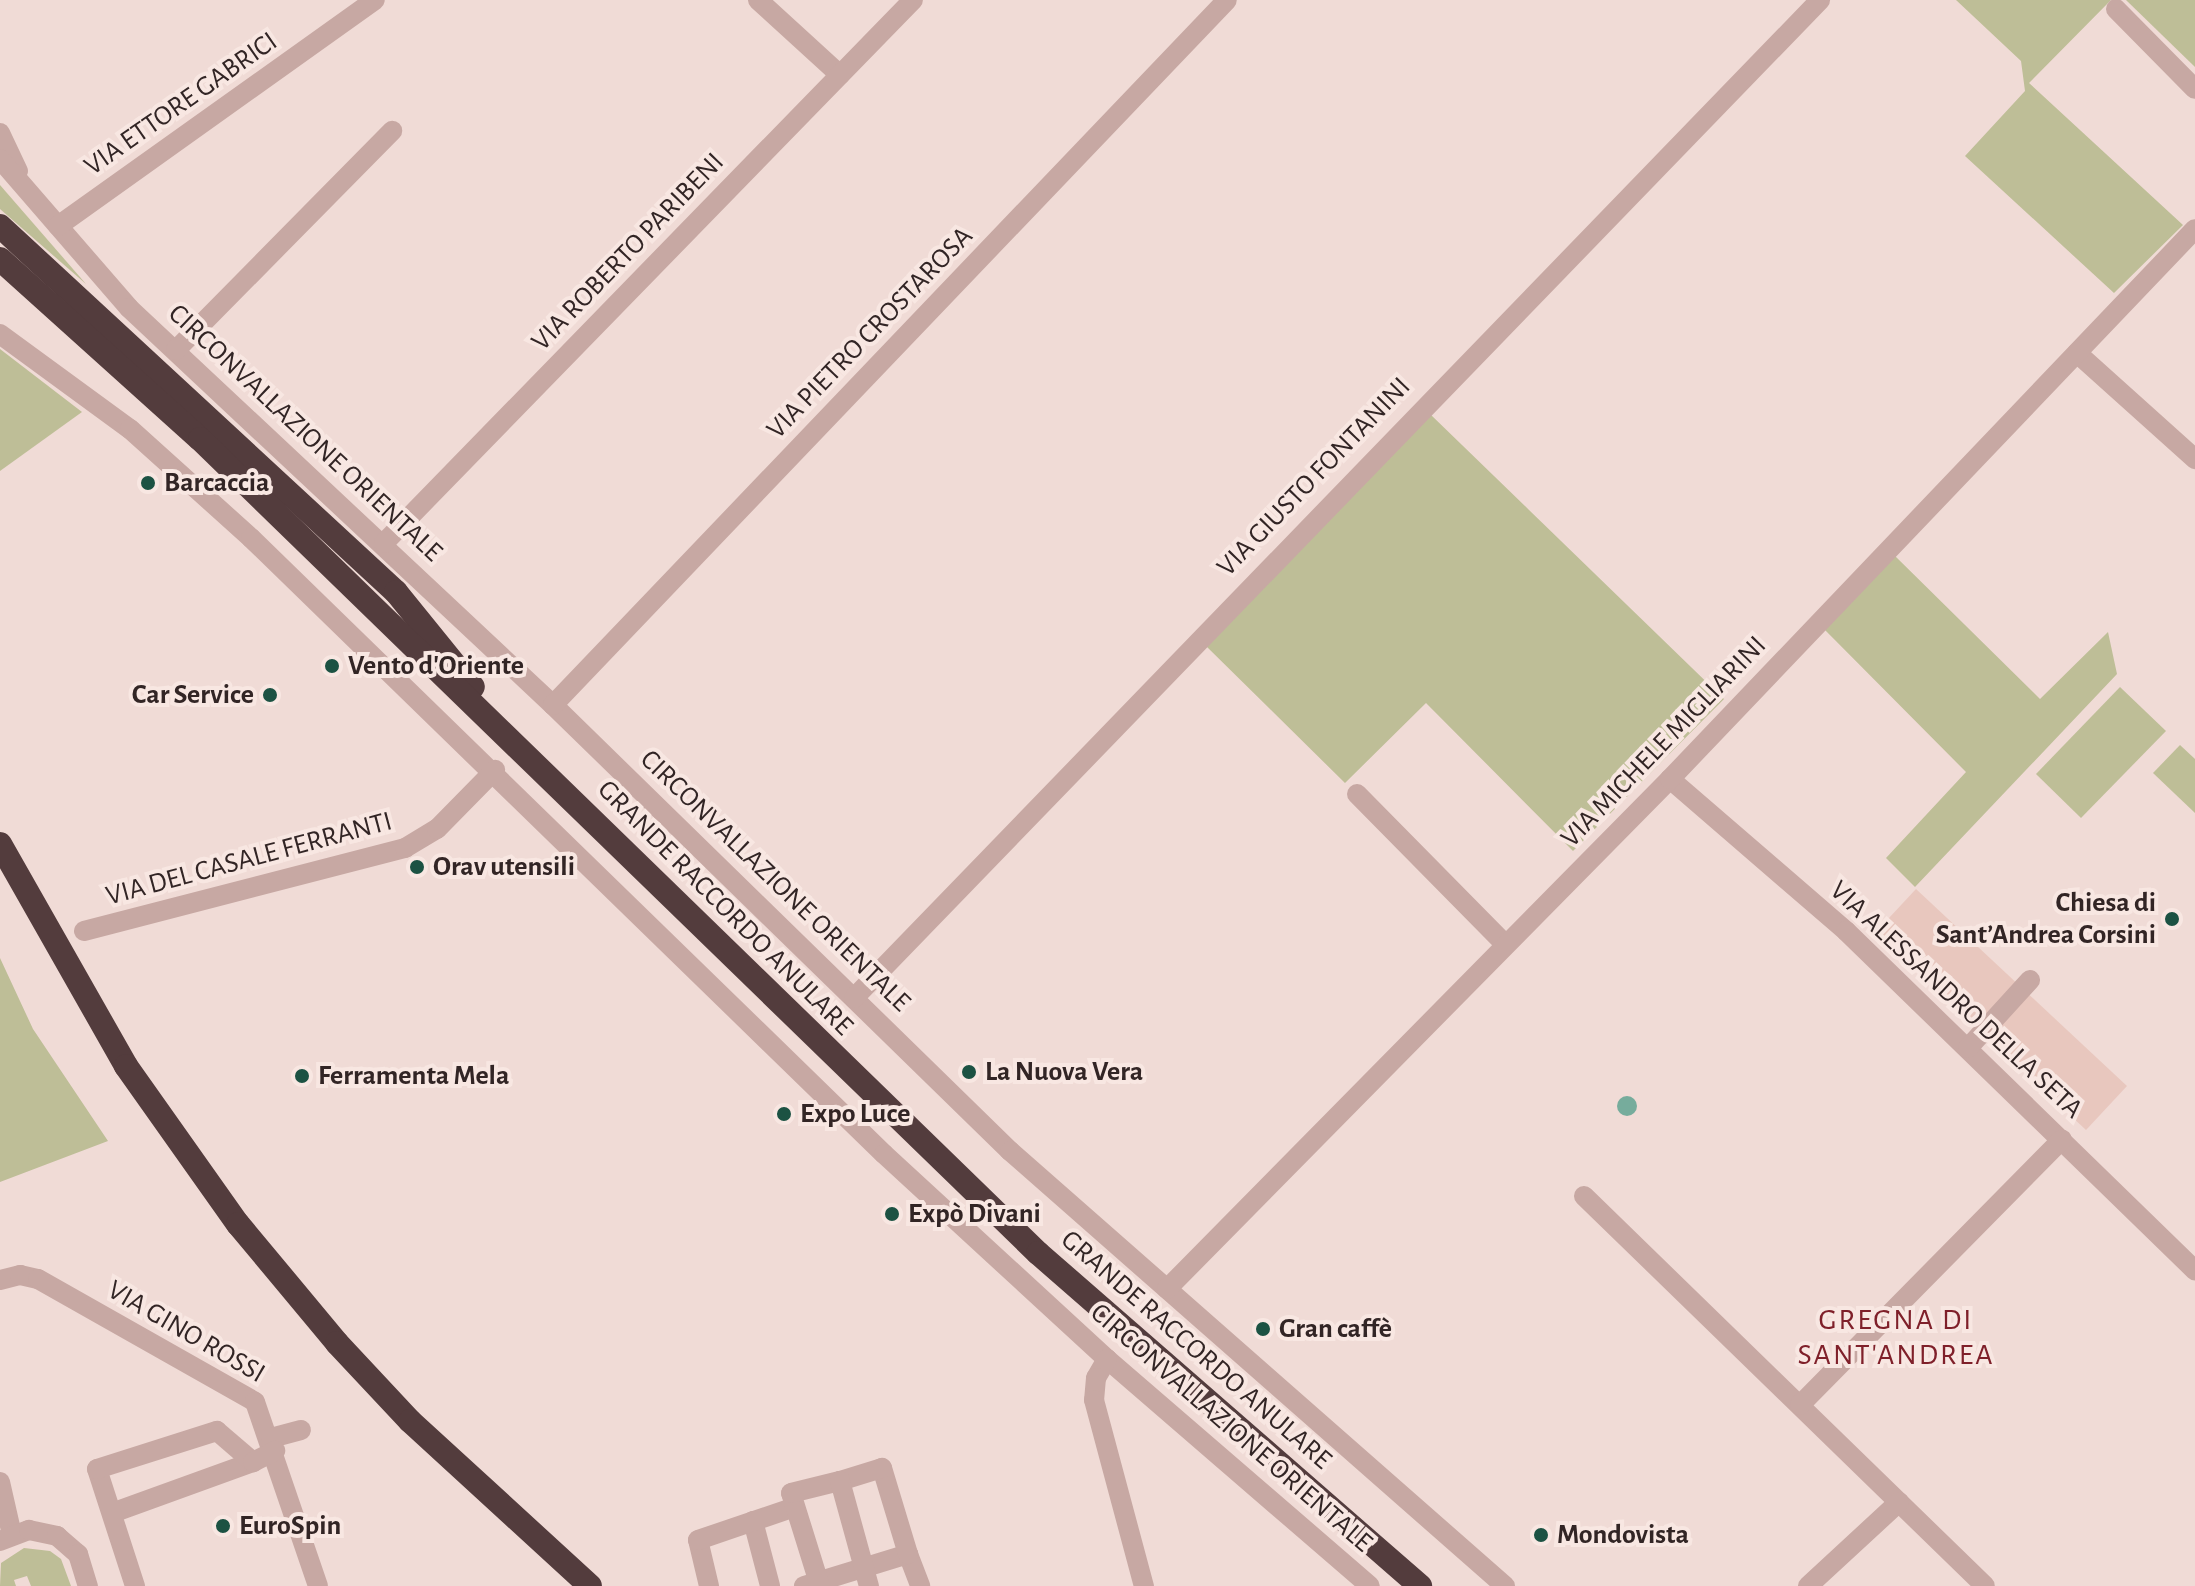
<!DOCTYPE html>
<meta charset="utf-8">
<style>
body{margin:0}
#map{position:relative;width:2195px;height:1586px;overflow:hidden;background:#f0dbd6;font-family:"Alegreya Sans",sans-serif}
div>[style]{position:absolute}
.green>*{inset:0;background:#bebe97}
.plaza>*{inset:0;background:#e8c7be}
.water>*{inset:0;background:#76ac9c}
.round{border-radius:50%}
.minor>*{height:20px;margin:-10px;padding:0 10px;transform-origin:10px;border-radius:10px;background:#c7a8a3}
.highway>*{height:24px;margin:-12px;padding:0 12px;transform-origin:12px;border-radius:12px;background:#533c3d}
.dots>*{width:22px;height:22px;translate:-50% -50%;box-sizing:border-box;border:4px solid #f8e7e2;border-radius:50%}
span{translate:-50% -50%;white-space:nowrap;text-align:center;line-height:1.15;-webkit-text-stroke:8px #f8e7e2;paint-order:stroke}
.street-label{font-size:28px;color:#322525}
.poi-label{font-size:28px;color:#322525;font-weight:700}
.left{translate:0 -50%;text-align:left}
.right{translate:-100% -50%;text-align:right}
.neighbourhood-label{font-size:30px;color:#7f202a;letter-spacing:2px}
</style>
<div id="map">
<div class="green">
<div style="clip-path:polygon(1956px 0,2111px 0,2029px 83px,2183px 225px,2114px 293px,1965px 156px,2025px 91px,2021px 61px)"></div>
<div style="clip-path:polygon(2126px 0,2195px 0,2195px 67px)"></div>
<div style="clip-path:polygon(0 185px,86px 284px,0 209px)"></div>
<div style="clip-path:polygon(0 349px,82px 412px,0 471px)"></div>
<div style="clip-path:polygon(1430px 414px,1724px 699px,1573px 851px,1426px 703px,1345px 783px,1206px 646px)"></div>
<div style="clip-path:polygon(1894px 555px,2040px 699px,2108px 632px,2117px 674px,1915px 887px,1886px 858px,1966px 772px,1824px 629px)"></div>
<div style="clip-path:polygon(2120px 687px,2166px 731px,2081px 818px,2036px 774px)"></div>
<div style="clip-path:polygon(2180px 745px,2195px 759px,2195px 813px,2153px 773px)"></div>
<div style="clip-path:polygon(0 958px,33px 1029px,108px 1141px,0 1182px)"></div>
<div style="clip-path:polygon(24px 1548px,50px 1551px,61px 1559px,71px 1586px,31px 1586px,27px 1576px,14px 1580px,16px 1586px,0 1586px,1px 1563px)"></div>
</div>
<div class="plaza">
<div style="clip-path:polygon(1916px 889px,2127px 1086px,2086px 1130px,1875px 933px)"></div>
</div>
<div class="water">
<div class="round" style="left:1617px;top:1096px;width:20px;height:20px"></div>
</div>
<div class="minor">
<div style="left:758px;top:0;width:111px;rotate:42.4deg"></div>
<div style="left:2116px;top:9px;width:112px;rotate:45.4deg"></div>
<div style="left:0;top:133px;width:42px;rotate:64.7deg"></div>
<div style="left:0;top:159px;width:197px;rotate:49.1deg"></div>
<div style="left:129px;top:308px;width:581px;rotate:43.12deg"></div>
<div style="left:553px;top:705px;width:639px;rotate:44.3deg"></div>
<div style="left:1010px;top:1151px;width:659px;rotate:41.31deg"></div>
<div style="left:58px;top:226px;width:389px;rotate:-35.5deg"></div>
<div style="left:0;top:334px;width:161px;rotate:36.2deg"></div>
<div style="left:130px;top:429px;width:163px;rotate:42deg"></div>
<div style="left:251px;top:538px;width:883px;rotate:44.22deg"></div>
<div style="left:884px;top:1154px;width:303px;rotate:42.6deg"></div>
<div style="left:1107px;top:1359px;width:347px;rotate:40.8deg"></div>
<div style="left:176px;top:350px;width:308px;rotate:-45.4deg"></div>
<div style="left:2077px;top:353px;width:159px;rotate:41.9deg"></div>
<div style="left:384px;top:543px;width:758px;rotate:-45.75deg"></div>
<div style="left:553px;top:705px;width:975px;rotate:-46.29deg"></div>
<div style="left:1670px;top:779px;width:233px;rotate:40.8deg"></div>
<div style="left:1846px;top:931px;width:487px;rotate:44.2deg"></div>
<div style="left:1357px;top:794px;width:211px;rotate:45.4deg"></div>
<div style="left:84px;top:931px;width:332px;rotate:-14.5deg"></div>
<div style="left:405px;top:848px;width:37px;rotate:-31deg"></div>
<div style="left:437px;top:829px;width:83px;rotate:-45.5deg"></div>
<div style="left:854px;top:998px;width:1389px;rotate:-45.93deg"></div>
<div style="left:1968px;top:1048px;width:92px;rotate:-47.6deg"></div>
<div style="left:1584px;top:1196px;width:559px;rotate:44.2deg"></div>
<div style="left:0;top:1280px;width:21px;rotate:-14deg"></div>
<div style="left:20px;top:1275px;width:18px;rotate:13deg"></div>
<div style="left:38px;top:1279px;width:249px;rotate:29.5deg"></div>
<div style="left:255px;top:1402px;width:194px;rotate:71.1deg"></div>
<div style="left:1167px;top:1289px;width:716px;rotate:-45.4deg"></div>
<div style="left:1670px;top:779px;width:760px;rotate:-46.33deg"></div>
<div style="left:1107px;top:1359px;width:22px;rotate:120deg"></div>
<div style="left:1096px;top:1378px;width:22px;rotate:95deg"></div>
<div style="left:1094px;top:1400px;width:193px;rotate:75deg"></div>
<div style="left:1800px;top:1405px;width:373px;rotate:-45.4deg"></div>
<div style="left:271px;top:1438px;width:31px;rotate:-15deg"></div>
<div style="left:0;top:1482px;width:54px;rotate:77.2deg"></div>
<div style="left:112px;top:1513px;width:150px;rotate:-19.9deg"></div>
<div style="left:753px;top:1521px;width:67px;rotate:75.3deg"></div>
<div style="left:0;top:1541px;width:31px;rotate:-21deg"></div>
<div style="left:29px;top:1530px;width:29px;rotate:12deg"></div>
<div style="left:57px;top:1536px;width:28px;rotate:41deg"></div>
<div style="left:78px;top:1554px;width:34px;rotate:73deg"></div>
<div style="left:908px;top:1554px;width:34px;rotate:69deg"></div>
<div style="left:135px;top:1586px;width:123px;rotate:-108deg"></div>
<div style="left:97px;top:1469px;width:126px;rotate:-17.6deg"></div>
<div style="left:217px;top:1431px;width:48px;rotate:40.7deg"></div>
<div style="left:253px;top:1462px;width:25px;rotate:-27deg"></div>
<div style="left:709px;top:1586px;width:47px;rotate:-103.4deg"></div>
<div style="left:698px;top:1540px;width:102px;rotate:-18.8deg"></div>
<div style="left:804px;top:1586px;width:109px;rotate:-17.1deg"></div>
<div style="left:908px;top:1554px;width:90px;rotate:-106.8deg"></div>
<div style="left:882px;top:1468px;width:44px;rotate:162.8deg"></div>
<div style="left:820px;top:1586px;width:97px;rotate:-107.3deg"></div>
<div style="left:791px;top:1493px;width:50px;rotate:-13.8deg"></div>
<div style="left:840px;top:1481px;width:109px;rotate:74.6deg"></div>
<div style="left:1808px;top:1586px;width:124px;rotate:-42.7deg"></div>
</div>
<div class="highway">
<div style="left:0;top:226px;width:539px;rotate:42.75deg"></div>
<div style="left:396px;top:592px;width:122px;rotate:51deg"></div>
<div style="left:0;top:259px;width:269px;rotate:42deg"></div>
<div style="left:200px;top:439px;width:1168px;rotate:44.17deg"></div>
<div style="left:1038px;top:1253px;width:507px;rotate:41.08deg"></div>
<div style="left:0;top:844px;width:255px;rotate:60.4deg"></div>
<div style="left:126px;top:1066px;width:194px;rotate:54.7deg"></div>
<div style="left:238px;top:1224px;width:155px;rotate:50.2deg"></div>
<div style="left:337px;top:1343px;width:107px;rotate:46.9deg"></div>
<div style="left:410px;top:1421px;width:244px;rotate:42.5deg"></div>
</div>
<div class="dots">
<div style="left:148px;top:483px;background:#1c5243"></div>
<div style="left:332px;top:666px;background:#1c5243"></div>
<div style="left:270px;top:695px;background:#1c5243"></div>
<div style="left:417px;top:867px;background:#1c5243"></div>
<div style="left:2172px;top:919px;background:#1c5243"></div>
<div style="left:969px;top:1072px;background:#1c5243"></div>
<div style="left:302px;top:1076px;background:#1c5243"></div>
<div style="left:784px;top:1114px;background:#1c5243"></div>
<div style="left:892px;top:1214px;background:#1c5243"></div>
<div style="left:1263px;top:1329px;background:#1c5243"></div>
<div style="left:223px;top:1526px;background:#1c5243"></div>
<div style="left:1541px;top:1535px;background:#1c5243"></div>
</div>
<div class="street-label">
<span style="left:181px;top:104px;rotate:-35deg">VIA ETTORE GABRICI</span>
<span style="left:628px;top:252px;rotate:-46deg">VIA ROBERTO PARIBENI</span>
<span style="left:870px;top:333px;rotate:-46deg">VIA PIETRO CROSTAROSA</span>
<span style="left:305px;top:433px;rotate:43deg">CIRCONVALLAZIONE ORIENTALE</span>
<span style="left:1314px;top:477px;rotate:-46deg">VIA GIUSTO FONTANINI</span>
<span style="left:1664px;top:742px;rotate:-46deg">VIA MICHELE MIGLIARINI</span>
<span style="left:249px;top:859px;rotate:-15deg">VIA DEL CASALE FERRANTI</span>
<span style="left:775px;top:881px;rotate:44deg">CIRCONVALLAZIONE ORIENTALE</span>
<span style="left:725px;top:908px;rotate:45deg">GRANDE RACCORDO ANULARE</span>
<span style="left:1956px;top:1000px;rotate:43deg">VIA ALESSANDRO DELLA SETA</span>
<span style="left:186px;top:1332px;rotate:30deg">VIA GINO ROSSI</span>
<span style="left:1196px;top:1350px;rotate:41deg">GRANDE RACCORDO ANULARE</span>
<span style="left:1231px;top:1428px;rotate:41deg">CIRCONVALLAZIONE ORIENTALE</span>
</div>
<div class="poi-label">
<span class="left" style="left:164px;top:483px">Barcaccia</span>
<span class="left" style="left:348px;top:666px">Vento d'Oriente</span>
<span class="right" style="left:254px;top:695px">Car Service</span>
<span class="left" style="left:433px;top:867px">Orav utensili</span>
<span class="right" style="left:2156px;top:919px">Chiesa di<br>Sant’Andrea Corsini</span>
<span class="left" style="left:985px;top:1072px">La Nuova Vera</span>
<span class="left" style="left:318px;top:1076px">Ferramenta Mela</span>
<span class="left" style="left:800px;top:1114px">Expo Luce</span>
<span class="left" style="left:908px;top:1214px">Expò Divani</span>
<span class="left" style="left:1279px;top:1329px">Gran caffè</span>
<span class="left" style="left:239px;top:1526px">EuroSpin</span>
<span class="left" style="left:1557px;top:1535px">Mondovista</span>
</div>
<div class="neighbourhood-label">
<span style="left:1896px;top:1337px">GREGNA DI<br>SANT'ANDREA</span>
</div>
</div>
